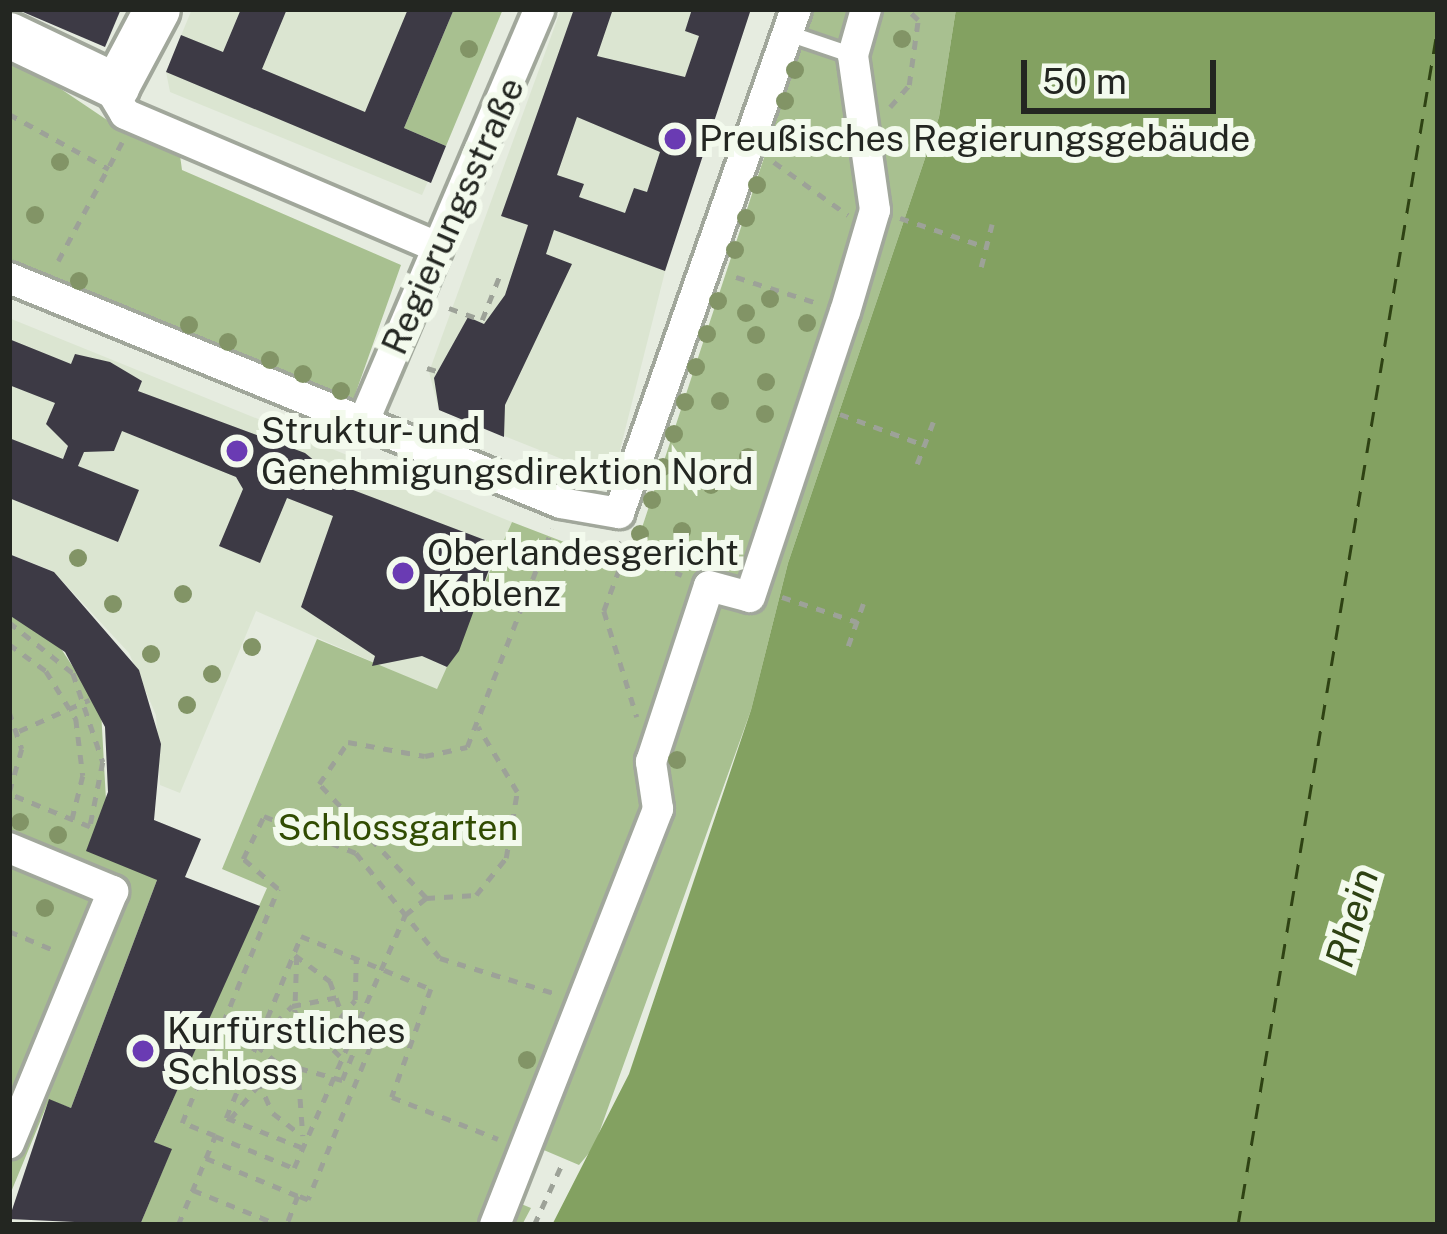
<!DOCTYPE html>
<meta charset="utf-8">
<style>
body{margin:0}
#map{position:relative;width:1447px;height:1234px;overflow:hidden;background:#e6ece0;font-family:"Public Sans",sans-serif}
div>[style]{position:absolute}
.built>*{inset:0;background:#dbe5d1}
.green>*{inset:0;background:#a8c090}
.water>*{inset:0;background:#83a161}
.ferry>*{height:3px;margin-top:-1.5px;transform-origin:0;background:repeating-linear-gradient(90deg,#2e4213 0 15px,transparent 0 27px)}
.building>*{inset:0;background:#3d3a45}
.path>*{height:4.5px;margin-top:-2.25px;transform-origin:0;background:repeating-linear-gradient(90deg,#9da298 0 9px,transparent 0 18px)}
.roads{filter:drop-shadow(3px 0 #a1a79b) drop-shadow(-3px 0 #a1a79b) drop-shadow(0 3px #a1a79b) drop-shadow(0 -3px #a1a79b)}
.lane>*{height:15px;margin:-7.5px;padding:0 7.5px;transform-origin:7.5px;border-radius:7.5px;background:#fff}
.street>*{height:30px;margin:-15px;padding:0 15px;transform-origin:15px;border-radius:15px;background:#fff}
.secondary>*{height:45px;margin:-22.5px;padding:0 22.5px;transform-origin:22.5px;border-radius:22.5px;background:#fff}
.trees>*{width:18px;height:18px;margin:-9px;border-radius:50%;background:#829466}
.dots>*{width:33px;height:33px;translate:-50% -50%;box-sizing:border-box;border:6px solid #f3faed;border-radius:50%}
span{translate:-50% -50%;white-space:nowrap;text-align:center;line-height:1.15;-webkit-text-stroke:12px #f3faed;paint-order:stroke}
.poi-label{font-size:36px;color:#232621}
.left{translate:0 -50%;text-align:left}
.street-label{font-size:36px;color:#232621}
.park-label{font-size:36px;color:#314c02}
.water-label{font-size:39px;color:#2e4213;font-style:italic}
.frame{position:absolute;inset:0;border:12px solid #232621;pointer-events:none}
.scale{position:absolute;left:1021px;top:60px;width:195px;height:54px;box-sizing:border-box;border:6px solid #232621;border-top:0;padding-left:15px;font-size:36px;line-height:42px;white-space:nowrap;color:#232621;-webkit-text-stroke:9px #f3faed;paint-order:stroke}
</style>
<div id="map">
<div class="built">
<div style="clip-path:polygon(192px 9px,503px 9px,422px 195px,170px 92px,166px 72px)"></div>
<div style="clip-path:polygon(561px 9px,751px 9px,673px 240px,618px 458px,597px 473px,439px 410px,429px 372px)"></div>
<div style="clip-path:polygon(9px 318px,512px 522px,437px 690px,256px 611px,180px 793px,160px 785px,156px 715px,129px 653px,53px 571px,9px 554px)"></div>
</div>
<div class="green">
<div style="clip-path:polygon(454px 9px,503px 9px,446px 146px,404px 128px)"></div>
<div style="clip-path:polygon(813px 9px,956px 9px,939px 117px,788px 563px,751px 710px,594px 1147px,579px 1165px,532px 1145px,509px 1199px,531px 1208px,522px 1225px,140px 1225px,171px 1150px,154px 1142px,267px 888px,222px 869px,317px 639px,437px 689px,512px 522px,629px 567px)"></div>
<div style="clip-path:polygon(9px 54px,107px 120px,179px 148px,182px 170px,401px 265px,350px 409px,9px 269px)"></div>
<div style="clip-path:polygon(9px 615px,58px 644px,101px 710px,106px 800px,157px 880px,71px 1108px,49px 1100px,9px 1197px)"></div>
</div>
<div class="water">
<div style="clip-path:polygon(956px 9px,1438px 9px,1438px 1225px,552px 1225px,629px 1074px,751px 710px,788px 563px,939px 117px)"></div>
</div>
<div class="ferry">
<div style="left:1238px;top:1225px;width:1216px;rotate:-80.53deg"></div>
</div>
<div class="building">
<div style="clip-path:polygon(16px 9px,121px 9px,105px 47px)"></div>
<div style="clip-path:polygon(241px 9px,287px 9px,262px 69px,365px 112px,408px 9px,454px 9px,404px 128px,446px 146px,431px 183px,166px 72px,181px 35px,223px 52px)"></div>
<div style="clip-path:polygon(evenodd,574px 9px,613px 9px,597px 56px,685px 77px,699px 36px,685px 31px,692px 9px,751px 9px,665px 271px,554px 230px,546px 254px,572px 264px,505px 405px,504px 437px,439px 410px,434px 378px,468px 317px,484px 324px,505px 295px,528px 225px,501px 216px,574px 9px,577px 117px,660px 152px,647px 192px,634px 188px,625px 213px,579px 197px,584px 184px,557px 175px,577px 117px)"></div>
<div style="clip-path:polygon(9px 339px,71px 364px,75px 354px,110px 362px,142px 381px,138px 391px,305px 453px,316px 462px,311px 474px,498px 545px,459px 651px,447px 667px,422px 656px,372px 666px,375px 656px,301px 607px,333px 516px,287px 498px,260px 563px,219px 546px,243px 489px,236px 477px,122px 431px,114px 451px,84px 452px,78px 466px,139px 490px,118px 542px,9px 498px,9px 438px,63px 459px,68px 446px,46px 424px,55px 403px,9px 385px)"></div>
<div style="clip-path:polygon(9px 554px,54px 572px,139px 670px,161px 744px,154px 820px,201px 839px,185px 877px,260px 906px,154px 1142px,172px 1149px,140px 1225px,9px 1219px,49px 1099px,71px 1108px,157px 880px,86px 851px,108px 792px,105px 727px,65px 652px,9px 615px)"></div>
</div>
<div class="path">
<div style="left:890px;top:107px;width:29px;rotate:-49deg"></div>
<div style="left:909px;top:85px;width:66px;rotate:-82.1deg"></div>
<div style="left:918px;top:20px;width:16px;rotate:-137deg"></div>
<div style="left:9px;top:114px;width:114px;rotate:28.8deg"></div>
<div style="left:774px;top:162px;width:91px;rotate:35.6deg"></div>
<div style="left:900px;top:218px;width:91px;rotate:18.6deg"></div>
<div style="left:58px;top:261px;width:135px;rotate:-61.7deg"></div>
<div style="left:981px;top:267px;width:44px;rotate:-75.7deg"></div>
<div style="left:736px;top:277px;width:85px;rotate:17.8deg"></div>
<div style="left:449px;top:308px;width:35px;rotate:20deg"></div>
<div style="left:482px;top:320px;width:46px;rotate:-68.4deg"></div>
<div style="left:427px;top:368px;width:10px;rotate:17deg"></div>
<div style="left:840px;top:414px;width:90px;rotate:20.3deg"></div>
<div style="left:917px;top:464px;width:45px;rotate:-69.1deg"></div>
<div style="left:618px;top:542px;width:13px;rotate:51deg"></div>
<div style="left:626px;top:552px;width:63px;rotate:110.4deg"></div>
<div style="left:604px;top:611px;width:111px;rotate:72.7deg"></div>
<div style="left:642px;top:559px;width:43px;rotate:21.8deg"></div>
<div style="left:782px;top:597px;width:79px;rotate:18.4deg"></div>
<div style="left:9px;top:622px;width:82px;rotate:38.6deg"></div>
<div style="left:73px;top:673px;width:94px;rotate:71.4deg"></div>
<div style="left:103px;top:762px;width:66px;rotate:101.3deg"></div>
<div style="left:90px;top:827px;width:87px;rotate:-157.8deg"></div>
<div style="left:9px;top:644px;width:46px;rotate:36.1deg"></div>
<div style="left:46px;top:671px;width:57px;rotate:58deg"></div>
<div style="left:76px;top:719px;width:57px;rotate:83deg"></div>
<div style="left:83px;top:776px;width:45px;rotate:104deg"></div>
<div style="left:848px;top:646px;width:45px;rotate:-70.3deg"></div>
<div style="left:9px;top:711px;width:40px;rotate:71.1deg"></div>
<div style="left:22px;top:749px;width:47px;rotate:106.1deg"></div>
<div style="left:19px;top:731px;width:77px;rotate:-23.9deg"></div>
<div style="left:426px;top:898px;width:156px;rotate:-133.2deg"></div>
<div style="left:319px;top:784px;width:51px;rotate:-55.4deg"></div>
<div style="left:348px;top:742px;width:78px;rotate:10.3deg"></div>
<div style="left:425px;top:756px;width:43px;rotate:-12.1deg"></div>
<div style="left:467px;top:747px;width:234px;rotate:-68.7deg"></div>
<div style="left:9px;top:931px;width:51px;rotate:23.1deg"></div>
<div style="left:295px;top:955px;width:44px;rotate:36.6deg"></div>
<div style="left:330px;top:981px;width:40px;rotate:69.8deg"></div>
<div style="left:297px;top:956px;width:56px;rotate:92deg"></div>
<div style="left:295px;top:1012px;width:63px;rotate:44.4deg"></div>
<div style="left:260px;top:1035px;width:41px;rotate:11.3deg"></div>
<div style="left:300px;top:1043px;width:31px;rotate:-21deg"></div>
<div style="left:329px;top:1032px;width:41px;rotate:-50.9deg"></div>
<div style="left:355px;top:1000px;width:41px;rotate:-88.6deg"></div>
<div style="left:263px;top:1036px;width:42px;rotate:-46deg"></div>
<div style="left:292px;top:1006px;width:47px;rotate:-11.1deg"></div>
<div style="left:256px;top:1045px;width:56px;rotate:39.9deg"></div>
<div style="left:299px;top:1081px;width:55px;rotate:85.8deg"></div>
<div style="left:258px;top:1080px;width:36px;rotate:66deg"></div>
<div style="left:273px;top:1113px;width:36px;rotate:38deg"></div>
<div style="left:230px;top:1119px;width:57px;rotate:-49.9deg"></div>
<div style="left:267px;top:1075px;width:33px;rotate:-12deg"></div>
<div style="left:299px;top:1068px;width:45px;rotate:15.6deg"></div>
<div style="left:342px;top:1080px;width:42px;rotate:-67.7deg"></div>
<div style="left:358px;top:1041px;width:14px;rotate:21deg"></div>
<div style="left:371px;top:1046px;width:166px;rotate:112.2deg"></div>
<div style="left:308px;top:1200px;width:11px;rotate:-158deg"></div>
<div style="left:298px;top:1196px;width:31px;rotate:111deg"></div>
<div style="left:215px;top:1136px;width:85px;rotate:22.1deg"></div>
<div style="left:294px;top:1168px;width:276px;rotate:-66.3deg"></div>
<div style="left:405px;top:915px;width:27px;rotate:-39deg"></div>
<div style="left:426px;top:898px;width:50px;rotate:-3.4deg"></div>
<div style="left:476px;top:895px;width:48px;rotate:-51deg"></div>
<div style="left:506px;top:858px;width:67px;rotate:-80.5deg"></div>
<div style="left:517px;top:792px;width:76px;rotate:-121deg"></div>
<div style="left:302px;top:1148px;width:82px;rotate:-158.5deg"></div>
<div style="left:226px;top:1118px;width:197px;rotate:-67.6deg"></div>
<div style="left:301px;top:936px;width:140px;rotate:22.2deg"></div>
<div style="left:431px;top:989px;width:115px;rotate:109.9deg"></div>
<div style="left:392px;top:1097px;width:114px;rotate:21.6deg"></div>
<div style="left:206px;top:1158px;width:100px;rotate:22.4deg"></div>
<div style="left:193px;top:1190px;width:93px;rotate:22.1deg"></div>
<div style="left:178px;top:1225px;width:96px;rotate:-67.4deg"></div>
<div style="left:215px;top:1136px;width:35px;rotate:-158deg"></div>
<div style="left:182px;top:1123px;width:253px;rotate:-67.7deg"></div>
<div style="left:278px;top:889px;width:46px;rotate:-139.4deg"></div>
<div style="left:243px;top:859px;width:48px;rotate:-64deg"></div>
<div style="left:264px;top:816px;width:99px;rotate:21.9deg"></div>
<div style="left:356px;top:853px;width:134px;rotate:51.3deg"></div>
<div style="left:440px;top:958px;width:122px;rotate:17.1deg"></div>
<div style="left:534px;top:1225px;width:65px;rotate:-65.4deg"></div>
</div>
<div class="roads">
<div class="lane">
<div style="left:788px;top:33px;width:69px;rotate:18.7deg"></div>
</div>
<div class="street">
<div style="left:109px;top:87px;width:31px;rotate:59deg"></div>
<div style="left:125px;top:114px;width:336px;rotate:23.1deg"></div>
<div style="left:9px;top:278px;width:596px;rotate:22.18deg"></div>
<div style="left:561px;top:503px;width:59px;rotate:9.8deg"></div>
<div style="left:619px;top:513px;width:534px;rotate:-70.65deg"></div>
<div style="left:363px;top:423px;width:450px;rotate:-66.9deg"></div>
<div style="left:9px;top:848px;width:113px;rotate:22.5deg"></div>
<div style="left:113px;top:891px;width:273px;rotate:112.4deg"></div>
<div style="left:495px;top:1225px;width:447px;rotate:-68.6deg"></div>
<div style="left:658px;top:809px;width:48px;rotate:-98.5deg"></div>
<div style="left:651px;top:762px;width:185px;rotate:-71.8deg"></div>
<div style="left:709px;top:586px;width:42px;rotate:15deg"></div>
<div style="left:750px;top:597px;width:300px;rotate:-71.6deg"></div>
<div style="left:845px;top:312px;width:106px;rotate:-73.6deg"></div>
<div style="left:875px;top:210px;width:157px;rotate:-98.1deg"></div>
<div style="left:853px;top:55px;width:48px;rotate:-74.2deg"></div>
</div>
<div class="secondary">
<div style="left:9px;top:35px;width:119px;rotate:25.5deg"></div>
<div style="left:116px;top:86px;width:87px;rotate:-62deg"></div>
</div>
</div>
<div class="trees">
<div style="left:902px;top:39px"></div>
<div style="left:469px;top:49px"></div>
<div style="left:795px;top:70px"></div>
<div style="left:785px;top:101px"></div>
<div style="left:774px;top:135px"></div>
<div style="left:896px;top:142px"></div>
<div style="left:60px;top:162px"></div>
<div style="left:757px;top:185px"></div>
<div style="left:35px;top:215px"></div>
<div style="left:746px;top:218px"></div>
<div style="left:735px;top:250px"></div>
<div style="left:79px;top:281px"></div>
<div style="left:770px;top:299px"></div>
<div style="left:718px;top:301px"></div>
<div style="left:746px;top:313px"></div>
<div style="left:807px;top:323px"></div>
<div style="left:189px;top:325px"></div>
<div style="left:707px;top:334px"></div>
<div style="left:756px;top:335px"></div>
<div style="left:228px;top:342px"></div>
<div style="left:270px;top:360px"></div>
<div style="left:696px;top:367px"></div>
<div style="left:303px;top:374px"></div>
<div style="left:766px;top:382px"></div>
<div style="left:341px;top:391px"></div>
<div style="left:720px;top:401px"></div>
<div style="left:685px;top:402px"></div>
<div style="left:765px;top:414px"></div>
<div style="left:674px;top:434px"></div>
<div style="left:464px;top:437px"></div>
<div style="left:748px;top:457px"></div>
<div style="left:663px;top:467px"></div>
<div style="left:711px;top:485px"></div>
<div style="left:652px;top:500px"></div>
<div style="left:682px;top:531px"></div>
<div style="left:640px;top:534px"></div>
<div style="left:78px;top:558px"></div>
<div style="left:183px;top:594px"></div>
<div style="left:113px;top:604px"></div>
<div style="left:252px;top:647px"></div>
<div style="left:151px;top:654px"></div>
<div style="left:212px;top:674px"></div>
<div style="left:187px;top:705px"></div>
<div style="left:677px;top:760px"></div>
<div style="left:20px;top:822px"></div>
<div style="left:58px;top:835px"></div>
<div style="left:45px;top:908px"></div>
<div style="left:527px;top:1060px"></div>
</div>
<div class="dots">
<div style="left:675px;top:139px;background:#6a3bb3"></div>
<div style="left:237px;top:451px;background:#6a3bb3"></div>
<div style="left:403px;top:573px;background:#6a3bb3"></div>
<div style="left:143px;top:1051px;background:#6a3bb3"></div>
</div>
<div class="poi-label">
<span class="left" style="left:699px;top:139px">Preußisches Regierungsgebäude</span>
<span class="left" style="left:261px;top:451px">Struktur- und<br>Genehmigungsdirektion Nord</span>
<span class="left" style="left:427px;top:573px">Oberlandesgericht<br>Koblenz</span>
<span class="left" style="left:167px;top:1051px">Kurfürstliches<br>Schloss</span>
</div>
<div class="street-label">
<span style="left:453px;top:216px;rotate:-66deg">Regierungsstraße</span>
</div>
<div class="park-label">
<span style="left:398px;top:828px">Schlossgarten</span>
</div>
<div class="water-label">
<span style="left:1352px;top:918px;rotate:-74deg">Rhein</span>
</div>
<div class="frame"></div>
<div class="scale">50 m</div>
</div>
